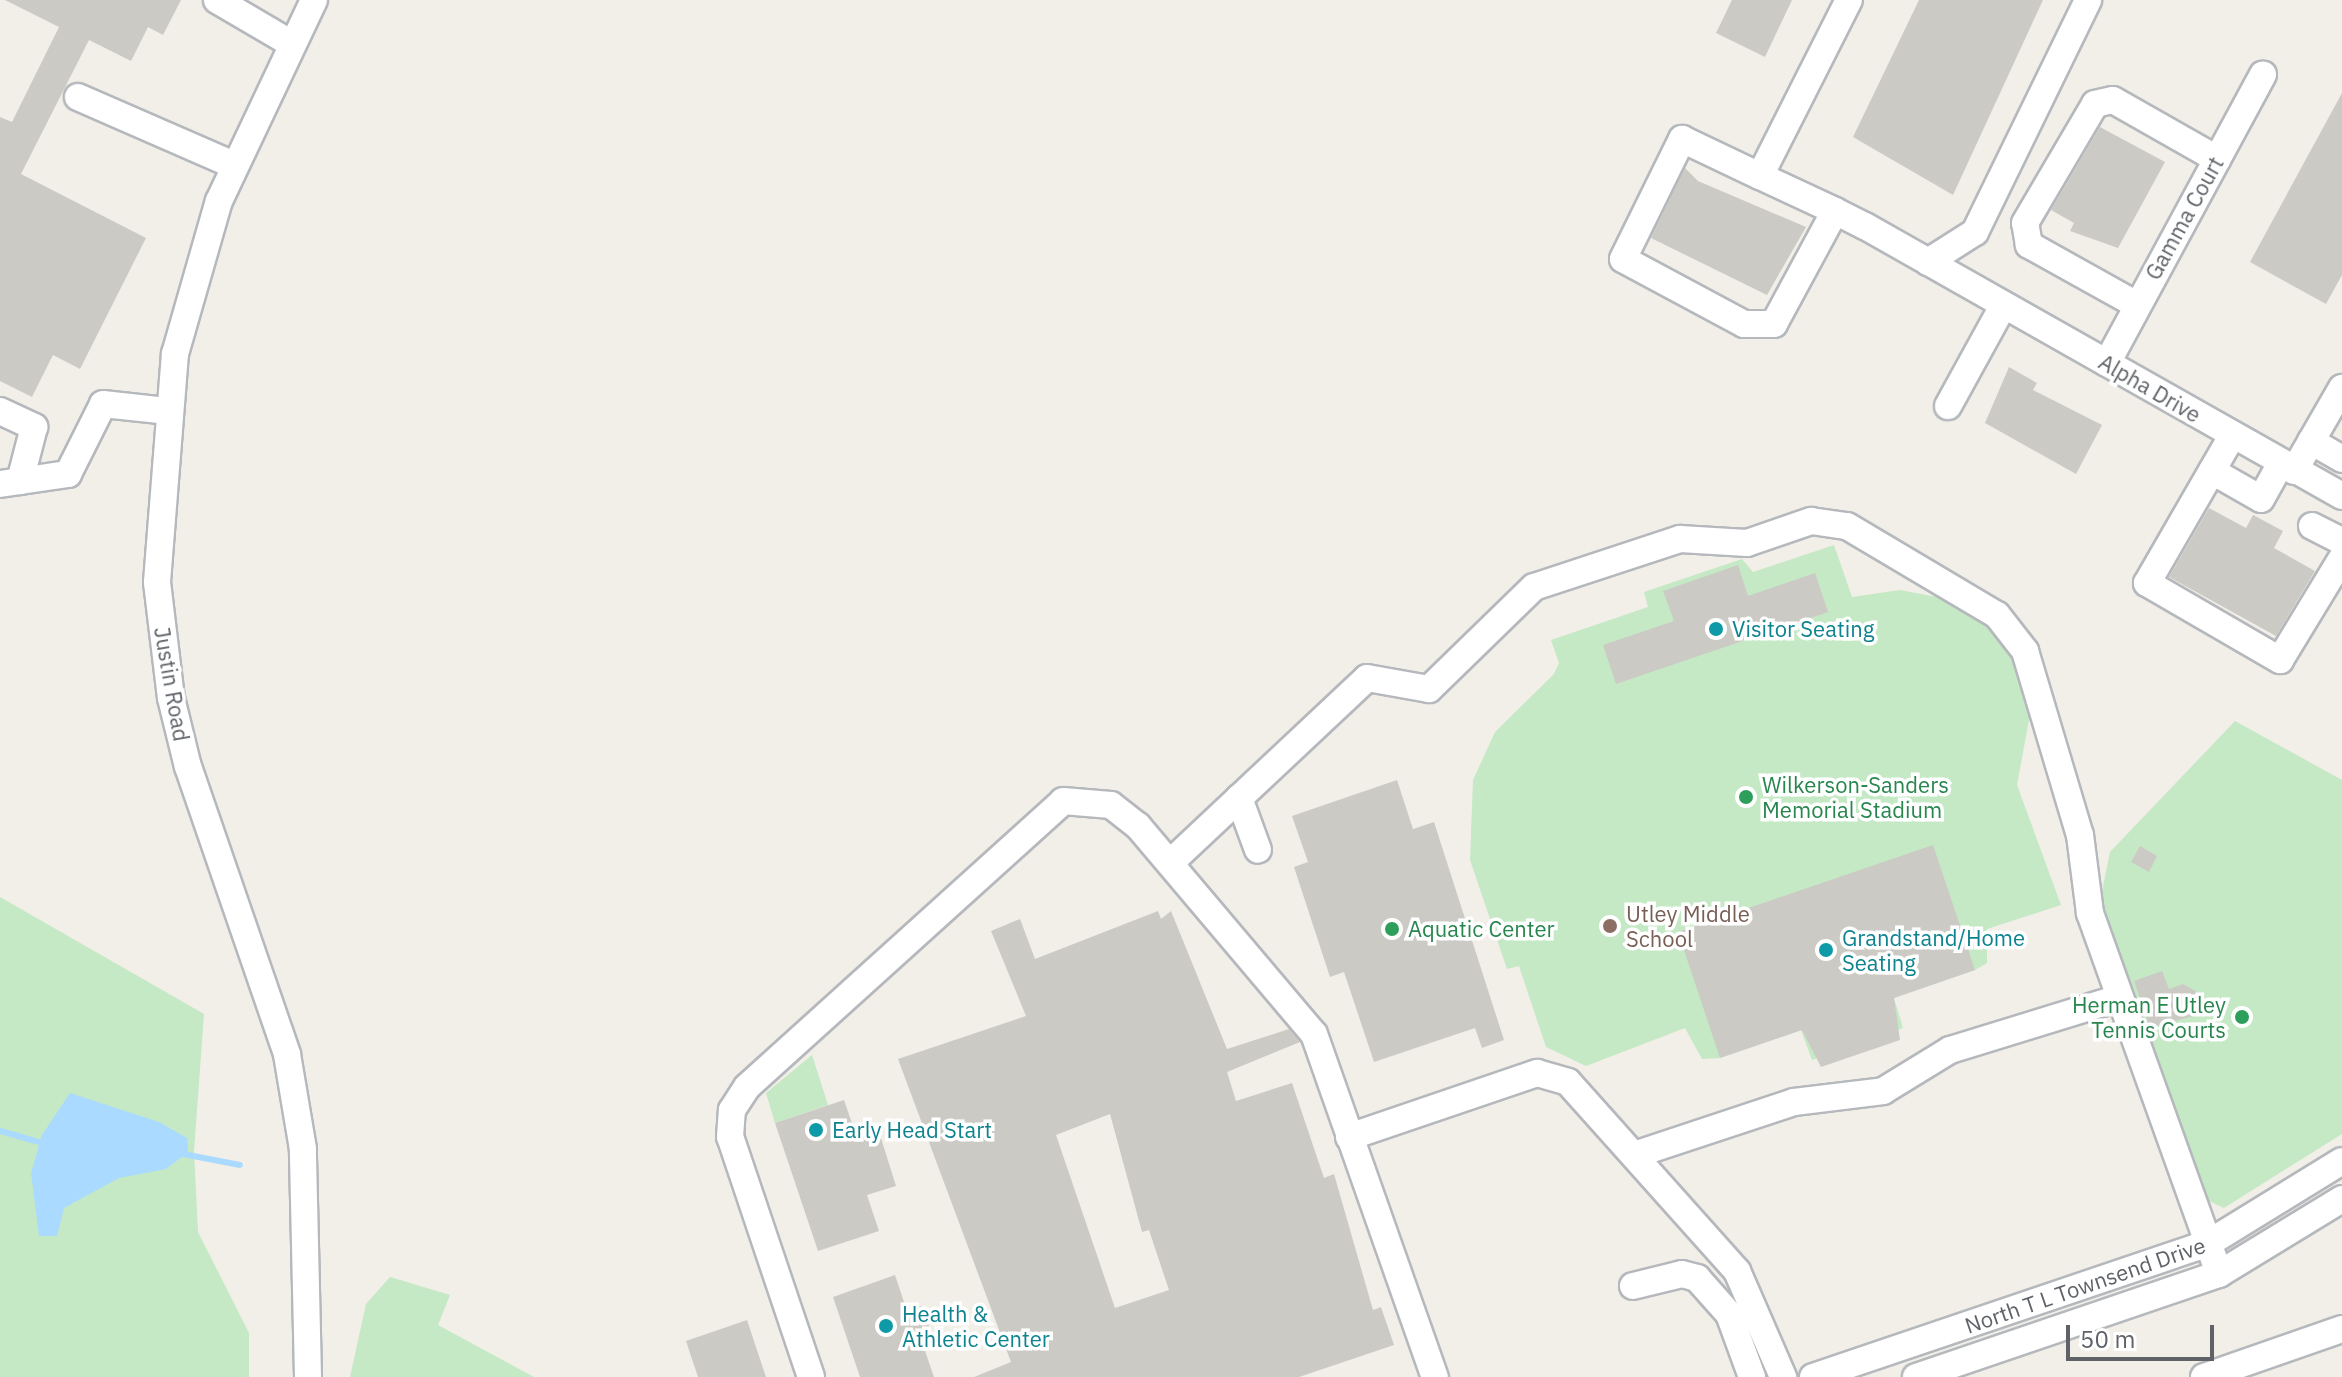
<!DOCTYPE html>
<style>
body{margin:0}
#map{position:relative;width:2342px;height:1377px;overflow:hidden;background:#f1efe8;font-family:"IBM Plex Sans",sans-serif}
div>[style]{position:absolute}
.green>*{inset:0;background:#c5e8c5}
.water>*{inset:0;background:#aadaff}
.stream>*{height:6px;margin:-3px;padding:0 3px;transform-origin:3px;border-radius:3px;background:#aadaff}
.building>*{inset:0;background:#cccac5}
.roads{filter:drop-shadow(2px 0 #b5b8bc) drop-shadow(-2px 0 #b5b8bc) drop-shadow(0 2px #b5b8bc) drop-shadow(0 -2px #b5b8bc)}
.minor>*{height:26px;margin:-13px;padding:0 13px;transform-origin:13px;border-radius:13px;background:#fff}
.dots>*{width:22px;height:22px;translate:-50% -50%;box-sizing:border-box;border:4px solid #fff;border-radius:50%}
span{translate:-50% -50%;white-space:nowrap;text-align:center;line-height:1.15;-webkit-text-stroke:7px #fff;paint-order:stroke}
.street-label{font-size:22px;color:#5f6368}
.culture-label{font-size:22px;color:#0d838f}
.left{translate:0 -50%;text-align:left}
.leisure-label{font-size:22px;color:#27864d}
.right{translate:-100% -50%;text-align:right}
.education-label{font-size:22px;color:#785e54}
.scale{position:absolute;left:2066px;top:1325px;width:148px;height:36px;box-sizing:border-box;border:4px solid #5f6368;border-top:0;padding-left:10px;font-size:24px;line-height:28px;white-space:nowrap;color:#5f6368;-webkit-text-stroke:6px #fff;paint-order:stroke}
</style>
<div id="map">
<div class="green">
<div style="clip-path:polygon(1834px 545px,1852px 597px,1900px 590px,1947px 599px,1985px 621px,2008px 646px,2031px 709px,2017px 785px,2061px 905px,1987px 929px,1987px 963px,1975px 970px,1894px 998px,1903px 1028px,1812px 1060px,1801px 1030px,1720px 1058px,1702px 1059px,1685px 1028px,1586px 1066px,1546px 1047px,1519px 966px,1507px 969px,1470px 860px,1473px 780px,1495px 732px,1554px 674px,1559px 663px,1551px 640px,1648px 607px,1644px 592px,1742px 559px,1753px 572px)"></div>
<div style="clip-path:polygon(2235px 721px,2342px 780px,2342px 1134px,2224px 1208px,2209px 1201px,2100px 901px,2110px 852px)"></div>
<div style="clip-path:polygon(0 897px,204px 1014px,194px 1151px,198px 1232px,249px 1333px,249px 1377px,0 1377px)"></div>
<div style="clip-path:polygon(812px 1055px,828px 1105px,775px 1123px,766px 1093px)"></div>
<div style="clip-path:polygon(390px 1277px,450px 1295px,438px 1325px,534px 1377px,350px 1377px,366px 1304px)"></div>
</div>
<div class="water">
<div style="clip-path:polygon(70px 1093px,159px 1122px,187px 1138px,188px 1152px,166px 1169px,119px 1178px,64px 1208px,57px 1236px,39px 1236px,31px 1173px,42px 1135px)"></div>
</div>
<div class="stream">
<div style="left:0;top:1131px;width:48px;rotate:15.8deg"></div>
<div style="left:178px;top:1153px;width:63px;rotate:11deg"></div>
</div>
<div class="building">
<div style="clip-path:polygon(5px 0,181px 0,163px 35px,148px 27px,131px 61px,89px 40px,21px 174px,146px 238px,80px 369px,53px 355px,32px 397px,0 381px,0 117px,12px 122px,59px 27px)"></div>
<div style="clip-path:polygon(1732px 0,1792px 0,1765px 57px,1716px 33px)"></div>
<div style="clip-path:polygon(1919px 0,2043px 0,1953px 195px,1853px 137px)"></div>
<div style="clip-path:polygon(2342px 93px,2342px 275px,2326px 304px,2250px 262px)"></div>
<div style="clip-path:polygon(2100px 127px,2165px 162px,2118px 248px,2070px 231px,2074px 223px,2051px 210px)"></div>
<div style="clip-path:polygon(1685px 168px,1698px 181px,1806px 227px,1767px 295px,1651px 238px)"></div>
<div style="clip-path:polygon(2009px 367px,2037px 383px,2033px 390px,2102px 425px,2076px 474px,1985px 423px)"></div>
<div style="clip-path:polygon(2209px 508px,2246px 528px,2253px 515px,2283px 531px,2274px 548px,2315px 571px,2276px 636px,2169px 577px)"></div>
<div style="clip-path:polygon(1738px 565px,1748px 596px,1815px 573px,1828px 612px,1616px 684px,1603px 645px,1674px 621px,1663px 591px)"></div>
<div style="clip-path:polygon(1397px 780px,1413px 829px,1434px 822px,1504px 1040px,1482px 1048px,1475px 1028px,1374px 1062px,1344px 972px,1330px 977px,1294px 867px,1308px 862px,1292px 816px)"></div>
<div style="clip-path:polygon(1933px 845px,1975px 970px,1894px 998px,1900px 1040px,1821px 1067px,1802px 1030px,1720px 1058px,1678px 932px)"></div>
<div style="clip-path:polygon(2140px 846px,2157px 856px,2149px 872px,2131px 862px)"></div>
<div style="clip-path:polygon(evenodd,1158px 911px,1161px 919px,1171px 911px,1227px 1049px,1289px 1029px,1300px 1042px,1227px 1072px,1236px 1101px,1292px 1083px,1324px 1178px,1334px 1174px,1373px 1310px,1381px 1307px,1394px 1345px,1299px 1377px,974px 1377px,1011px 1362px,898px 1059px,1026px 1016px,991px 931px,1020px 919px,1035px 959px,1158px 911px,1110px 1114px,1142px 1232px,1149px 1230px,1169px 1290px,1115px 1308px,1056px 1135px,1110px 1114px)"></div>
<div style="clip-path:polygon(2162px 971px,2169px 989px,2183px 984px,2204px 996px,2193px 1016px,2150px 1028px,2134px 981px)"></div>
<div style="clip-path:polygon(844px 1100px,856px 1135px,875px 1128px,880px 1135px,896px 1186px,867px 1195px,879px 1231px,818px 1251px,775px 1123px)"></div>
<div style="clip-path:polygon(895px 1275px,907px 1311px,922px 1306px,934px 1341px,923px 1345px,934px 1377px,860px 1377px,833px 1297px)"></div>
<div style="clip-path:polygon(747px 1320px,766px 1377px,698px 1377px,686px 1341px)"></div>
</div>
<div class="roads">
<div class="minor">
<div style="left:217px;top:0;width:87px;rotate:30.4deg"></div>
<div style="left:78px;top:97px;width:170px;rotate:23.6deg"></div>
<div style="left:1760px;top:176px;width:197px;rotate:-63.2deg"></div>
<div style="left:1835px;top:211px;width:128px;rotate:118.4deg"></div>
<div style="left:1774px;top:324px;width:30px;rotate:180deg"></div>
<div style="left:1744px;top:324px;width:137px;rotate:-151.8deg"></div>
<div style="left:1623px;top:259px;width:134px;rotate:-63.8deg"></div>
<div style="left:1682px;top:139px;width:86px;rotate:25.4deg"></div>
<div style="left:1760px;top:176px;width:83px;rotate:25deg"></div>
<div style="left:1835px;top:211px;width:34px;rotate:27deg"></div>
<div style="left:1865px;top:226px;width:548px;rotate:29.51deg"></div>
<div style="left:1928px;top:262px;width:56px;rotate:-32.6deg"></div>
<div style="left:1975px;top:232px;width:258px;rotate:-64deg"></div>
<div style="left:2137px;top:305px;width:124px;rotate:-150.9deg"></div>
<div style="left:2029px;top:245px;width:22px;rotate:-100deg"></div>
<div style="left:2025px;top:223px;width:138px;rotate:-59.5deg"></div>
<div style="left:2095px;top:104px;width:18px;rotate:-13deg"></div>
<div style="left:2113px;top:100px;width:120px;rotate:29.6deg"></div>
<div style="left:2107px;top:363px;width:328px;rotate:-61.6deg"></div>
<div style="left:1948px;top:406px;width:114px;rotate:-61.2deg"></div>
<div style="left:0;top:411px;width:38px;rotate:25deg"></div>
<div style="left:34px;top:427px;width:56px;rotate:104.5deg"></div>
<div style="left:2232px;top:436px;width:170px;rotate:120deg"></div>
<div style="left:2147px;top:583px;width:154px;rotate:30.1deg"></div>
<div style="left:2280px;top:660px;width:119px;rotate:-58.7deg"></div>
<div style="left:2311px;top:441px;width:36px;rotate:30deg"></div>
<div style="left:2212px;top:471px;width:56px;rotate:29.7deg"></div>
<div style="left:2261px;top:499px;width:41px;rotate:-60.9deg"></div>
<div style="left:2294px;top:471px;width:96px;rotate:-60deg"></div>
<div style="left:0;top:484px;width:69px;rotate:-8.4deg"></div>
<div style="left:68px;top:474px;width:78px;rotate:-63.4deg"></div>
<div style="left:103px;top:404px;width:64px;rotate:6.2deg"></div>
<div style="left:2312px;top:526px;width:34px;rotate:27deg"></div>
<div style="left:1239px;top:798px;width:55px;rotate:69.9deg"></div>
<div style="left:1170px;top:863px;width:270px;rotate:-43.2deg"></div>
<div style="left:1367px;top:678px;width:63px;rotate:10.1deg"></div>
<div style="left:1429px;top:689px;width:146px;rotate:-44.2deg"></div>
<div style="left:1534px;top:587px;width:154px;rotate:-18.2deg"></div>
<div style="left:1680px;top:539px;width:67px;rotate:3.4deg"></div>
<div style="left:1747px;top:543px;width:68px;rotate:-19deg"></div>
<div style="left:1811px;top:521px;width:36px;rotate:8deg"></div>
<div style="left:1847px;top:526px;width:174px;rotate:30.7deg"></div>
<div style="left:1997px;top:615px;width:46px;rotate:52.1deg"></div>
<div style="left:2025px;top:651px;width:192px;rotate:73.4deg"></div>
<div style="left:2080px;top:835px;width:79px;rotate:82.7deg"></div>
<div style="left:2090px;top:913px;width:383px;rotate:70.3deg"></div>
<div style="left:1349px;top:1137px;width:199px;rotate:-18.8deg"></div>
<div style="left:1537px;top:1073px;width:32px;rotate:16deg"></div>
<div style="left:1568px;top:1082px;width:254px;rotate:48.2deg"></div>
<div style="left:1737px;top:1271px;width:116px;rotate:66.5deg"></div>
<div style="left:1637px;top:1154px;width:165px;rotate:-18.3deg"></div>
<div style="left:1794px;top:1102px;width:90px;rotate:-7deg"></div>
<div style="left:1883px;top:1091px;width:79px;rotate:-31.5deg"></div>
<div style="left:1950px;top:1050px;width:177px;rotate:-17.1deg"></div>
<div style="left:1633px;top:1286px;width:50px;rotate:-13.8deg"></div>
<div style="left:1682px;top:1274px;width:16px;rotate:15deg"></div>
<div style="left:1697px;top:1278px;width:48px;rotate:48.4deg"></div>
<div style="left:1729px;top:1314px;width:67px;rotate:69.9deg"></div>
<div style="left:308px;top:1377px;width:228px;rotate:-91.3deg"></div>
<div style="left:303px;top:1149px;width:96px;rotate:-99.6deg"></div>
<div style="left:287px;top:1054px;width:304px;rotate:-109deg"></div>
<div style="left:188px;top:767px;width:71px;rotate:-103.8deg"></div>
<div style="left:171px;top:698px;width:117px;rotate:-96.9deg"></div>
<div style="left:157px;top:582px;width:229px;rotate:-85.5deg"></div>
<div style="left:175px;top:354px;width:159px;rotate:-74deg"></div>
<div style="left:219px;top:201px;width:222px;rotate:-64.7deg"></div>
<div style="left:811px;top:1377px;width:253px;rotate:-108.6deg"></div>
<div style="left:730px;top:1137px;width:27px;rotate:-86deg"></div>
<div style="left:732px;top:1110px;width:27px;rotate:-57deg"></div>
<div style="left:747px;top:1087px;width:426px;rotate:-42.1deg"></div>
<div style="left:1063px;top:801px;width:48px;rotate:4.8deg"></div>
<div style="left:1111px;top:805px;width:34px;rotate:38deg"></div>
<div style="left:1138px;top:826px;width:272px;rotate:49.8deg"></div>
<div style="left:1314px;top:1034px;width:364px;rotate:70.6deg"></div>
<div style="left:1813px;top:1377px;width:416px;rotate:-18.7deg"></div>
<div style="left:2207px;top:1244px;width:158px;rotate:-31.6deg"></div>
<div style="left:1916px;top:1377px;width:320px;rotate:-18.8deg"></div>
<div style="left:2219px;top:1274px;width:144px;rotate:-31.4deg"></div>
<div style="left:2204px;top:1377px;width:146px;rotate:-19.2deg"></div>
</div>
</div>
<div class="dots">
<div style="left:1716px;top:629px;background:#0f9aa8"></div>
<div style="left:1746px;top:797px;background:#2e9e5b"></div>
<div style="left:1610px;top:926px;background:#8d6e63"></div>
<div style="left:1392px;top:929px;background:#2e9e5b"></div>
<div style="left:1826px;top:950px;background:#0f9aa8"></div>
<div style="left:2242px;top:1017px;background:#2e9e5b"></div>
<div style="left:816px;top:1130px;background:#0f9aa8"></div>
<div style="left:886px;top:1326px;background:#0f9aa8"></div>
</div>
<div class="street-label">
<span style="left:2184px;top:218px;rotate:-61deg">Gamma Court</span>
<span style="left:2150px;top:388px;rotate:30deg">Alpha Drive</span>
<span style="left:172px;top:684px;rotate:80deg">Justin Road</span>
<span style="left:2085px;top:1285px;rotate:-19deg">North T L Townsend Drive</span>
</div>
<div class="culture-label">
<span class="left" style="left:1732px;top:629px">Visitor Seating</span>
<span class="left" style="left:1842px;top:950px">Grandstand/Home<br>Seating</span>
<span class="left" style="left:832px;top:1130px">Early Head Start</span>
<span class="left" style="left:902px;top:1326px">Health &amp;<br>Athletic Center</span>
</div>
<div class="leisure-label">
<span class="left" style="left:1762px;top:797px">Wilkerson-Sanders<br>Memorial Stadium</span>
<span class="left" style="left:1408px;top:929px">Aquatic Center</span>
<span class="right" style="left:2226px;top:1017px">Herman E Utley<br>Tennis Courts</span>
</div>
<div class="education-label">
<span class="left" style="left:1626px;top:926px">Utley Middle<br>School</span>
</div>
<div class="scale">50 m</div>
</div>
